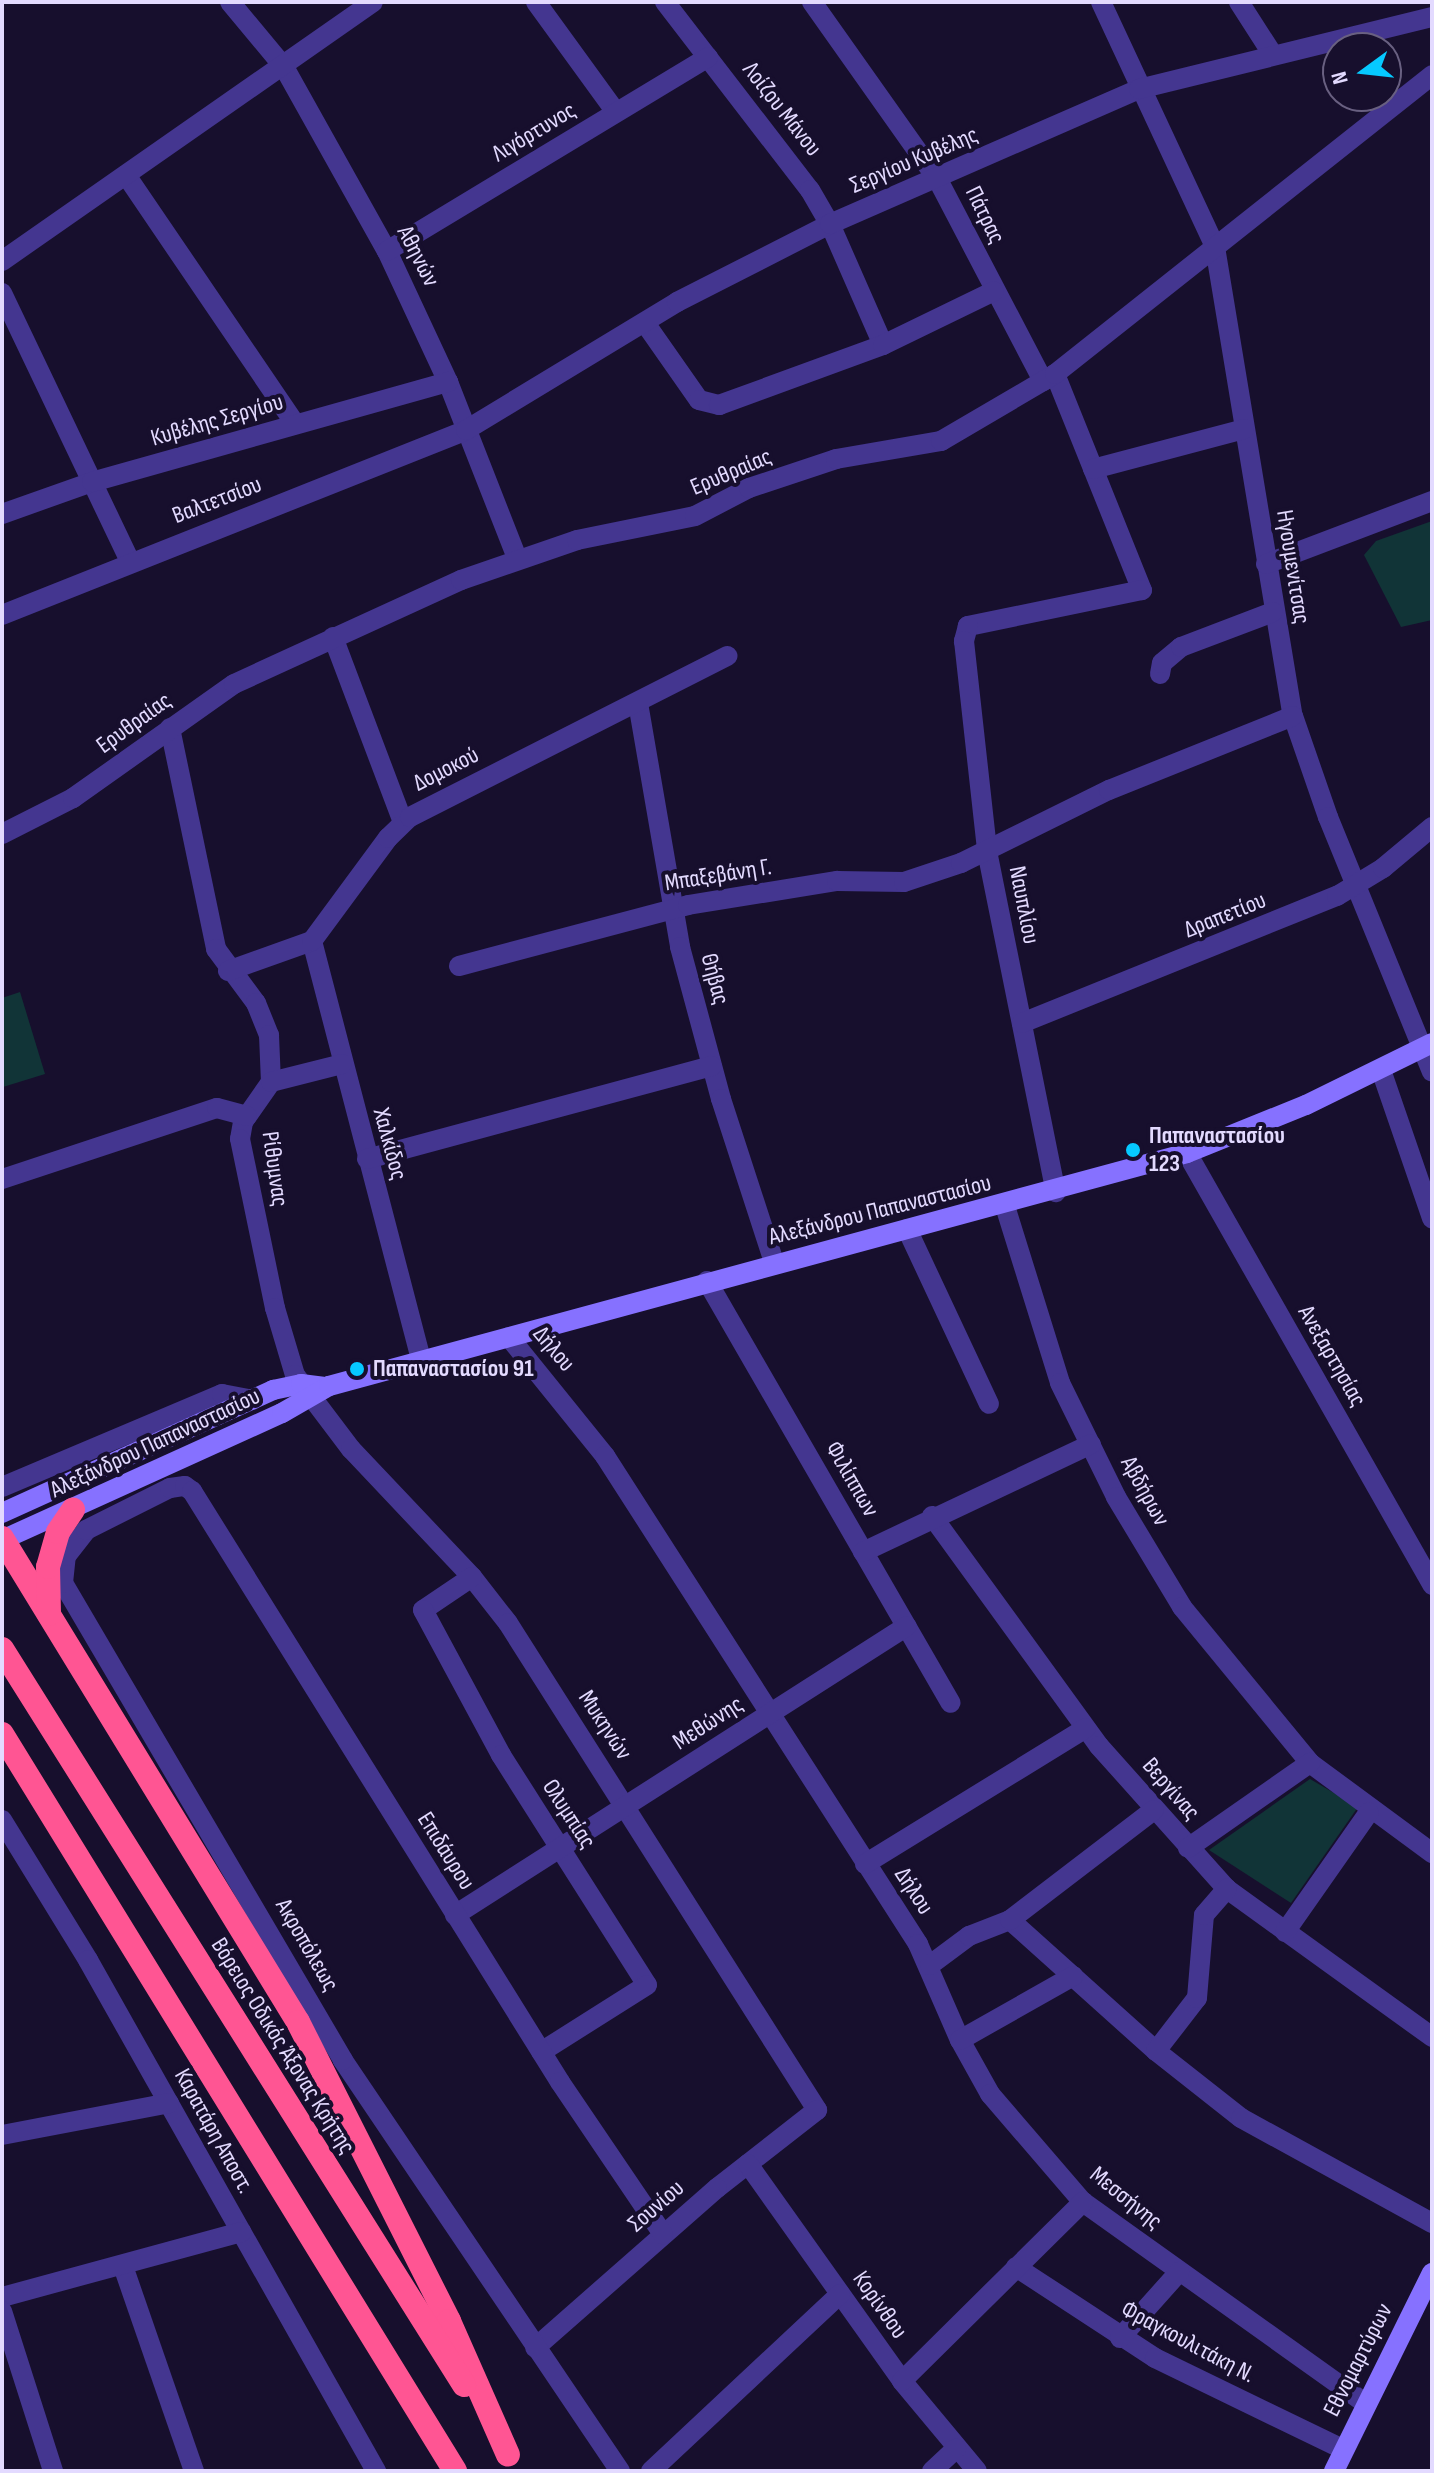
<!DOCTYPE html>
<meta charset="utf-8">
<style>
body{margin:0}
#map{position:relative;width:1434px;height:2473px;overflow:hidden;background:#170f2d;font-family:"Sofia Sans Condensed",sans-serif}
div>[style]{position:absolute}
.green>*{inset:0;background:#113437}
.street>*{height:20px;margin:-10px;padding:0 10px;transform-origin:10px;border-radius:10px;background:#443690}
.secondary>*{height:20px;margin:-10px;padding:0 10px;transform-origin:10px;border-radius:10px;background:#8671ff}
.highway>*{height:24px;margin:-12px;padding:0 12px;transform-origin:12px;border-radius:12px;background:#ff5593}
.dots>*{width:22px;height:22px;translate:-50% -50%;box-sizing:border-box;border:4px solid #170f2d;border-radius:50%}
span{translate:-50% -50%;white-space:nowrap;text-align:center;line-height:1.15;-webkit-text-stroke:8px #170f2d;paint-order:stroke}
.street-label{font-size:24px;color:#e3daff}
.poi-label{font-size:24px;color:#e3daff;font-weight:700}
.left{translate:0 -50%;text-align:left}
.frame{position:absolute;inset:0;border:4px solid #e3daff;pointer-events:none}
.north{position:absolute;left:1322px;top:32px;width:80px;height:80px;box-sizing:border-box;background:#170f2d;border:2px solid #696081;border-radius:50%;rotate:255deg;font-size:22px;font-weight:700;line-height:32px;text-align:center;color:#e3daff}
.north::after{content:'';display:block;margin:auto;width:28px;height:36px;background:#06c9ff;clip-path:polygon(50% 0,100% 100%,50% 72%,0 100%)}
</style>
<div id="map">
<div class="green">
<div style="clip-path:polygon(1432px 521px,1432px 620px,1401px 627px,1364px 555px,1376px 541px)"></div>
<div style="clip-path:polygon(20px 992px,45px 1074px,3px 1087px,2px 998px)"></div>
<div style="clip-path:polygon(1310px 1779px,1358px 1807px,1291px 1903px,1209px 1850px)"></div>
</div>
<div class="street">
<div style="left:230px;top:2px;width:85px;rotate:50.3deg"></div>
<div style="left:284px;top:67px;width:211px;rotate:60.8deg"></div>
<div style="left:387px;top:251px;width:145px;rotate:65deg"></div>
<div style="left:448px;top:382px;width:189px;rotate:68.6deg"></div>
<div style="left:536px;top:2px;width:136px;rotate:54deg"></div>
<div style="left:665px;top:2px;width:237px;rotate:52.4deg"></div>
<div style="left:810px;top:190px;width:39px;rotate:60deg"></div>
<div style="left:830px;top:224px;width:132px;rotate:66.3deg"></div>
<div style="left:812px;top:2px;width:218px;rotate:54.7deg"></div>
<div style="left:938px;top:180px;width:227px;rotate:62.4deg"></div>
<div style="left:1101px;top:2px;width:270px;rotate:65deg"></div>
<div style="left:1215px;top:247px;width:475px;rotate:80.6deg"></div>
<div style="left:1293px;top:716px;width:107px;rotate:70.9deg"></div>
<div style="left:1328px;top:817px;width:275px;rotate:67.8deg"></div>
<div style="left:1239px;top:2px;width:63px;rotate:57.3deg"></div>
<div style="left:126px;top:175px;width:301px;rotate:55.8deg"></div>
<div style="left:387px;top:251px;width:375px;rotate:-31.1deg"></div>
<div style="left:2px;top:261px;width:452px;rotate:-34.9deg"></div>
<div style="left:2px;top:293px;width:297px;rotate:64.5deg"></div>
<div style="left:645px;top:323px;width:94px;rotate:55deg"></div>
<div style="left:699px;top:400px;width:21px;rotate:14deg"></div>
<div style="left:719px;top:405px;width:175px;rotate:-20.1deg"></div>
<div style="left:883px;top:345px;width:123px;rotate:-25.9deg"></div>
<div style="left:1055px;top:374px;width:233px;rotate:68.1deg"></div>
<div style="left:1142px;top:590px;width:178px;rotate:168.3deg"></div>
<div style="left:968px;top:626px;width:16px;rotate:105deg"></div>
<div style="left:964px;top:641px;width:211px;rotate:83.7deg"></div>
<div style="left:987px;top:851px;width:348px;rotate:78.6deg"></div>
<div style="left:1093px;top:469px;width:156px;rotate:-14.8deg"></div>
<div style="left:2px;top:514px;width:96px;rotate:-19.6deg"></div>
<div style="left:92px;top:482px;width:370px;rotate:-15.7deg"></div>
<div style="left:1266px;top:564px;width:178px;rotate:-20.8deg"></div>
<div style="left:2px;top:615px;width:500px;rotate:-21.7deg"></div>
<div style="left:466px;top:430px;width:247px;rotate:-31.2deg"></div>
<div style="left:677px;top:302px;width:172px;rotate:-27deg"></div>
<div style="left:830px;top:224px;width:337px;rotate:-23.6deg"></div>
<div style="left:1139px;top:89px;width:302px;rotate:-13.8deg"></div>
<div style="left:333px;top:637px;width:198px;rotate:69.3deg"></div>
<div style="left:1160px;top:674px;width:11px;rotate:-80deg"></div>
<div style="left:1162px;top:663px;width:25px;rotate:-40deg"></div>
<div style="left:1181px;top:647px;width:98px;rotate:-20.8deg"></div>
<div style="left:638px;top:703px;width:248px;rotate:80.2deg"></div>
<div style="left:680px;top:947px;width:157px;rotate:74.9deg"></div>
<div style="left:721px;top:1099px;width:171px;rotate:72deg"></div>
<div style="left:170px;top:728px;width:226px;rotate:78.2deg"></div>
<div style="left:216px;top:949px;width:67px;rotate:53.5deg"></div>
<div style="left:256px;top:1003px;width:35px;rotate:68deg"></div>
<div style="left:269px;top:1035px;width:47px;rotate:87.6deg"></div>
<div style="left:271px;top:1082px;width:49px;rotate:125deg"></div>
<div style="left:243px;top:1122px;width:17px;rotate:100deg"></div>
<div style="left:240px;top:1139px;width:173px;rotate:78.3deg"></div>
<div style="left:275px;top:1308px;width:70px;rotate:73.4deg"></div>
<div style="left:295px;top:1375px;width:93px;rotate:52.9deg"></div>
<div style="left:351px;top:1449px;width:176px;rotate:46.6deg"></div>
<div style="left:472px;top:1577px;width:58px;rotate:52deg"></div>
<div style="left:508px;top:1623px;width:577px;rotate:57.6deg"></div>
<div style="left:817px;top:2110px;width:127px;rotate:142deg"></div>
<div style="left:717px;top:2188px;width:242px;rotate:138.7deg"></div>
<div style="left:2px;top:834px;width:80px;rotate:-26.9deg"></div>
<div style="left:73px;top:798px;width:197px;rotate:-35.3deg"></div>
<div style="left:234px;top:684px;width:250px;rotate:-24.6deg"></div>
<div style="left:461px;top:580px;width:123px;rotate:-19deg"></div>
<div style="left:577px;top:540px;width:120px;rotate:-11.5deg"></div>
<div style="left:695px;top:516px;width:61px;rotate:-27.4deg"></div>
<div style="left:749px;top:488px;width:92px;rotate:-18.4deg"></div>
<div style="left:836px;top:459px;width:107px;rotate:-9.7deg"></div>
<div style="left:941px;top:441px;width:132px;rotate:-30.4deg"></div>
<div style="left:1055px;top:374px;width:481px;rotate:-38.4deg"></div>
<div style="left:312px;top:941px;width:432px;rotate:75.4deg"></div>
<div style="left:459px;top:966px;width:237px;rotate:-14.9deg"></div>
<div style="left:688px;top:905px;width:151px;rotate:-9.2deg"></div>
<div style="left:837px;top:881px;width:67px;rotate:0.9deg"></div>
<div style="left:904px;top:882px;width:60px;rotate:-18.4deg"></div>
<div style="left:961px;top:863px;width:165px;rotate:-26.3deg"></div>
<div style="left:1109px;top:790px;width:198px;rotate:-21.9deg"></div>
<div style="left:228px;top:971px;width:89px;rotate:-19.7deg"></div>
<div style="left:312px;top:941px;width:128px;rotate:-53.6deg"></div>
<div style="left:388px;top:838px;width:30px;rotate:-44deg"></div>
<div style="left:410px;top:817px;width:356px;rotate:-26.9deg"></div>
<div style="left:1022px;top:1023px;width:340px;rotate:-22deg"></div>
<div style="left:1337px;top:896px;width:54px;rotate:-31.3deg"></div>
<div style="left:1383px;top:868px;width:64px;rotate:-39.9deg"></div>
<div style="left:1381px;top:1070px;width:157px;rotate:71deg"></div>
<div style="left:271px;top:1082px;width:73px;rotate:-14.2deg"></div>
<div style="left:1187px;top:1153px;width:497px;rotate:60.4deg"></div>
<div style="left:367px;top:1159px;width:357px;rotate:-15.1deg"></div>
<div style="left:2px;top:1179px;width:226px;rotate:-18.3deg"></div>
<div style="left:217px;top:1108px;width:31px;rotate:15deg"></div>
<div style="left:1005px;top:1206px;width:185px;rotate:72.7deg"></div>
<div style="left:1060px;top:1383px;width:127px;rotate:63.8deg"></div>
<div style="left:1116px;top:1497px;width:128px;rotate:59deg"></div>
<div style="left:1182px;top:1607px;width:202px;rotate:50.6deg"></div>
<div style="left:1310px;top:1763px;width:152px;rotate:36.4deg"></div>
<div style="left:907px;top:1229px;width:193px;rotate:64.9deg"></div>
<div style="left:707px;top:1281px;width:487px;rotate:60deg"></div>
<div style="left:509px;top:1337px;width:153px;rotate:51.1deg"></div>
<div style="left:605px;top:1456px;width:580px;rotate:57.32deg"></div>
<div style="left:918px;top:1944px;width:105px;rotate:66.4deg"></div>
<div style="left:960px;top:2040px;width:62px;rotate:60.9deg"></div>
<div style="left:990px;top:2094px;width:143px;rotate:49.3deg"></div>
<div style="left:1083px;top:2202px;width:346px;rotate:35.5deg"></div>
<div style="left:2px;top:1487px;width:239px;rotate:-22.9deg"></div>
<div style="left:222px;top:1394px;width:31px;rotate:11deg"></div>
<div style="left:932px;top:1516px;width:284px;rotate:54deg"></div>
<div style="left:1099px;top:1746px;width:192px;rotate:48.2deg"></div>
<div style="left:1227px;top:1889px;width:253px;rotate:35.8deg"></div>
<div style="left:863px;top:1552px;width:252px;rotate:-25.3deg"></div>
<div style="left:472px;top:1577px;width:59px;rotate:146deg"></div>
<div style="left:423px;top:1610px;width:165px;rotate:61.7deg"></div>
<div style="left:501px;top:1755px;width:272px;rotate:57.6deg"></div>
<div style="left:647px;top:1985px;width:125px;rotate:147.7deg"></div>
<div style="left:2px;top:1820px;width:164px;rotate:58.4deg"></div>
<div style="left:88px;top:1960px;width:587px;rotate:60.59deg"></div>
<div style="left:1188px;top:1848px;width:149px;rotate:-34.9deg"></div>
<div style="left:865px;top:1864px;width:259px;rotate:-31.6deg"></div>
<div style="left:455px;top:1915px;width:536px;rotate:-32.59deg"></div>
<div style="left:1010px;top:1920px;width:196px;rotate:41.9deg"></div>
<div style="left:1156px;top:2051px;width:108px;rotate:38.2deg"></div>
<div style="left:1241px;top:2118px;width:218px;rotate:28.8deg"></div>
<div style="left:1285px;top:1932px;width:146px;rotate:-55deg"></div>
<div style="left:930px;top:1965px;width:49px;rotate:-36.6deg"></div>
<div style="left:969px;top:1936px;width:44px;rotate:-21.3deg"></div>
<div style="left:1010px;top:1920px;width:181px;rotate:-37.4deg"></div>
<div style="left:960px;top:2040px;width:130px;rotate:-29.5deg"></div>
<div style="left:1156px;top:2051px;width:67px;rotate:-52.3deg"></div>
<div style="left:1197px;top:1998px;width:83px;rotate:-85.2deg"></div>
<div style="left:1204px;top:1915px;width:35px;rotate:-49deg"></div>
<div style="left:2px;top:2135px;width:170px;rotate:-10.8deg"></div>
<div style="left:748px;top:2164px;width:266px;rotate:54.6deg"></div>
<div style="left:902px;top:2381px;width:117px;rotate:50.2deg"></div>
<div style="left:123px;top:2266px;width:217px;rotate:70.9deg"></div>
<div style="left:1016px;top:2267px;width:166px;rotate:33.2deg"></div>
<div style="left:1155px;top:2358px;width:208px;rotate:25.9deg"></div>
<div style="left:2px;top:2297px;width:248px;rotate:-15.2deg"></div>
<div style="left:2px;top:2311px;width:168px;rotate:72.3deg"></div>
<div style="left:1120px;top:2338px;width:89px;rotate:-48.2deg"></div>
<div style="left:902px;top:2381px;width:255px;rotate:-44.7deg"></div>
<div style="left:620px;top:2471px;width:496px;rotate:-124deg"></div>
<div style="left:343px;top:2060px;width:553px;rotate:-120.41deg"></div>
<div style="left:63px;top:1583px;width:27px;rotate:-84deg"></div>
<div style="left:66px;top:1556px;width:33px;rotate:-52deg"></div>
<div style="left:86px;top:1530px;width:94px;rotate:-26.6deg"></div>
<div style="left:170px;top:1488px;width:15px;rotate:-8deg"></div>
<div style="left:185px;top:1486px;width:9px;rotate:36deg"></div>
<div style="left:192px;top:1491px;width:696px;rotate:58.09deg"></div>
<div style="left:560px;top:2082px;width:184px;rotate:55.9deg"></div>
<div style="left:651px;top:2471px;width:259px;rotate:-43.1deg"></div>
<div style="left:932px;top:2471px;width:33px;rotate:-43deg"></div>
</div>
<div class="secondary">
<div style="left:2px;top:1513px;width:298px;rotate:-24.4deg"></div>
<div style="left:273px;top:1390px;width:29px;rotate:-12deg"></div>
<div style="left:301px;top:1384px;width:24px;rotate:7deg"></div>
<div style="left:2px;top:1540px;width:307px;rotate:-24.4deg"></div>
<div style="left:282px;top:1413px;width:54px;rotate:-29.9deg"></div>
<div style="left:329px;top:1386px;width:889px;rotate:-15.19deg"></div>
<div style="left:1187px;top:1153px;width:128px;rotate:-22deg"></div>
<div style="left:1306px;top:1105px;width:140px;rotate:-26.2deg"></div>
<div style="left:1334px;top:2471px;width:221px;rotate:-63.7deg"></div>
</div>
<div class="highway">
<div style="left:2px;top:1538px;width:567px;rotate:58.55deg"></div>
<div style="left:298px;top:2022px;width:335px;rotate:63.2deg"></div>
<div style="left:449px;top:2321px;width:146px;rotate:66.2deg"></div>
<div style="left:49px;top:1614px;width:47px;rotate:-91.2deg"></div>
<div style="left:48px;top:1567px;width:36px;rotate:-74deg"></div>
<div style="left:58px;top:1532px;width:27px;rotate:-56deg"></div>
<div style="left:2px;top:1649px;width:869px;rotate:57.88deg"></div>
<div style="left:2px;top:1734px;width:865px;rotate:58.42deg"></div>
</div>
<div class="dots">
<div style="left:1133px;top:1150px;background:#06c9ff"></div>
<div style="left:357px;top:1369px;background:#06c9ff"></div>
</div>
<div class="street-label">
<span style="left:782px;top:109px;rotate:52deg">Λοίζου Μάνου</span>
<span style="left:534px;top:132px;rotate:-31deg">Λιγόρτυνος</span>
<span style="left:914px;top:160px;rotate:-23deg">Σεργίου Κυβέλης</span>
<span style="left:985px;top:215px;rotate:64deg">Πάτρας</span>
<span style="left:418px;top:256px;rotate:63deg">Αθηνών</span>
<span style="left:217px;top:420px;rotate:-16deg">Κυβέλης Σεργίου</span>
<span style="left:731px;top:472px;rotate:-23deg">Ερυθραίας</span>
<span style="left:217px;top:500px;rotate:-21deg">Βαλτετσίου</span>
<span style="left:1293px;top:567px;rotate:81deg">Ηγουμενίτσας</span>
<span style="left:134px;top:723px;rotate:-36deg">Ερυθραίας</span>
<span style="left:446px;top:769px;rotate:-27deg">Δομοκού</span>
<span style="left:718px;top:875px;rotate:-9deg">Μπαξεβάνη Γ.</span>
<span style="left:1024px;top:905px;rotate:79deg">Ναυπλίου</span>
<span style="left:1225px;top:915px;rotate:-22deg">Δραπετίου</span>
<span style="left:715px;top:979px;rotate:75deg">Θήβας</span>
<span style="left:390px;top:1144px;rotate:75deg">Χαλκίδος</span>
<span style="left:275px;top:1169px;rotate:82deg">Ρίθυμνας</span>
<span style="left:880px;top:1210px;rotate:-14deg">Αλεξάνδρου Παπαναστασίου</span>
<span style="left:554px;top:1349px;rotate:50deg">Δήλου</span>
<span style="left:1332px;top:1356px;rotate:60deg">Ανεξαρτησίας</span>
<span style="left:155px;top:1443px;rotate:-25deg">Αλεξάνδρου Παπαναστασίου</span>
<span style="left:852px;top:1479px;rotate:60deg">Φιλίππων</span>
<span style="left:1145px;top:1491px;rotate:61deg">Αβδήρων</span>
<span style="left:708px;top:1723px;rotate:-33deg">Μεθώνης</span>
<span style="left:605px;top:1725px;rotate:57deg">Μυκηνών</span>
<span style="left:1171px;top:1789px;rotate:49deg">Βεργίνας</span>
<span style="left:569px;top:1814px;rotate:57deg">Ολυμπίας</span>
<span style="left:446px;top:1851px;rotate:58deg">Επιδάυρου</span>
<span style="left:914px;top:1891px;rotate:57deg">Δήλου</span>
<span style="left:307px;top:1945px;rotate:60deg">Ακροπόλεως</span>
<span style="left:283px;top:2046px;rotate:58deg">Βόρειος Οδικός Άξονας Κρήτης</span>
<span style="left:214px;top:2131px;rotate:61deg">Καρατάρη Αποστ.</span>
<span style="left:1126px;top:2198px;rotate:39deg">Μεσσήνης</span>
<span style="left:656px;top:2206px;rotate:-41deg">Σουνίου</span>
<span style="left:880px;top:2305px;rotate:55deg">Κορίνθου</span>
<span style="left:1188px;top:2342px;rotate:28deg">Φραγκουλιτάκη Ν.</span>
<span style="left:1358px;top:2360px;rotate:-63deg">Εθνομαρτύρων</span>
</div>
<div class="poi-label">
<span class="left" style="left:1149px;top:1150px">Παπαναστασίου<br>123</span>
<span class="left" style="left:373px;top:1369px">Παπαναστασίου 91</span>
</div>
<div class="frame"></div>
<div class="north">N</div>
</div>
